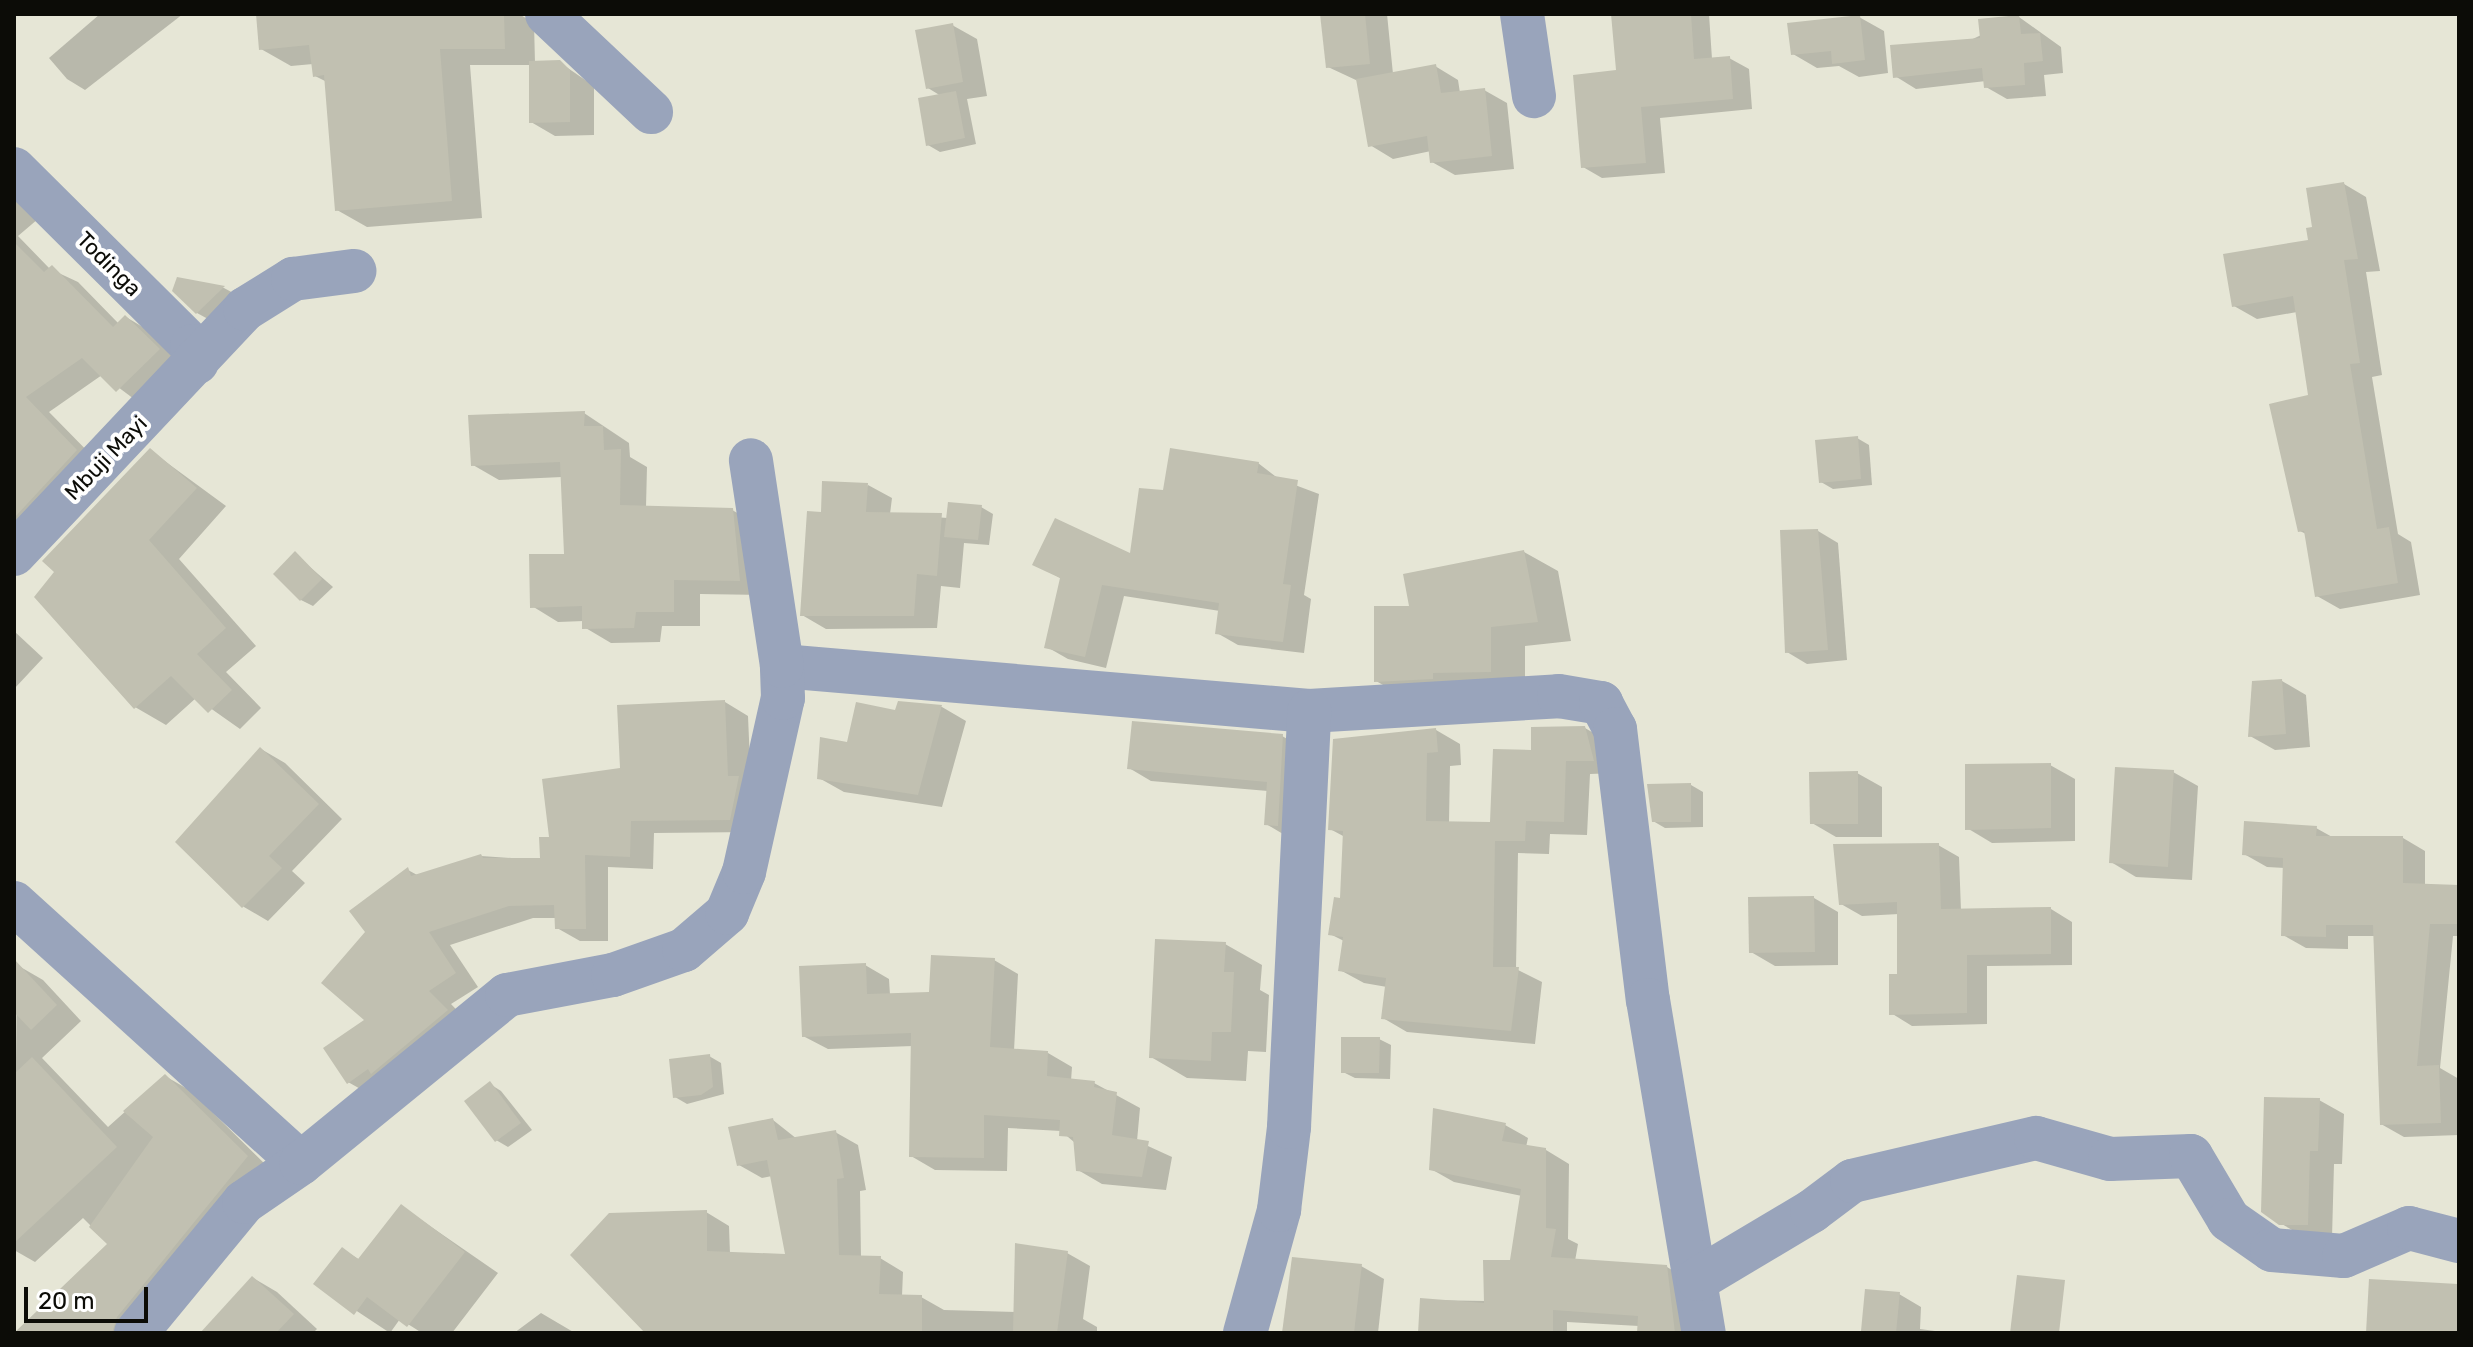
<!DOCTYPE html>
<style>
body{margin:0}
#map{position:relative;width:2473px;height:1347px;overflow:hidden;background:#e6e6d6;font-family:Rubik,sans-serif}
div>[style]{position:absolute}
.shadow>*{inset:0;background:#0003}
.building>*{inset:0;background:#c1c0b1}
.minor>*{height:44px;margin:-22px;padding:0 22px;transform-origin:22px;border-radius:22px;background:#99a4bb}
span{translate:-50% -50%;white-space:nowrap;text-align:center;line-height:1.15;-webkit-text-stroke:8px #fff;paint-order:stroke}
.street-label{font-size:22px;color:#0c0c07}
.frame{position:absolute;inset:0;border:16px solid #0c0c07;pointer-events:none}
.scale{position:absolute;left:24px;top:1287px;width:124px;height:36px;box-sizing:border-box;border:4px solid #0c0c07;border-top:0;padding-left:10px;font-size:24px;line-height:28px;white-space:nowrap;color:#0c0c07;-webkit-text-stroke:6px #fff;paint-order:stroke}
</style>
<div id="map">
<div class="shadow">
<div style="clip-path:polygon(100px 14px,183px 14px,85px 90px,67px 79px,49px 58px)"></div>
<div style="clip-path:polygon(258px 14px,519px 14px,534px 23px,535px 63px,559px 62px,594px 86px,594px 135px,555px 136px,531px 122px,531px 65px,470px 65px,482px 218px,367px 227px,337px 210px,327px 82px,315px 76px,313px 64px,291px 66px,261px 49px)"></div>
<div style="clip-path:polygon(1322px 14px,1387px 14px,1393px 74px,1435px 66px,1458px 80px,1460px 93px,1484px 90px,1507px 103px,1514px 169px,1455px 175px,1432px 162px,1431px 151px,1393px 159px,1370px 145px,1358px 81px,1328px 67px)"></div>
<div style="clip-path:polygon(1613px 14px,1709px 14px,1712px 59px,1729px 58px,1749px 69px,1752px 109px,1660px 118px,1665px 173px,1602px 178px,1583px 167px,1619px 72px)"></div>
<div style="clip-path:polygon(1859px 17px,1884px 31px,1888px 73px,1859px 77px,1839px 66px,1817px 68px,1793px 54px)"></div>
<div style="clip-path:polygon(2019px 17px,2061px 47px,2063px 73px,2044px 75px,2046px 96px,2007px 99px,1986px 87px,1986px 81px,1916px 89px,1895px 76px)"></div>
<div style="clip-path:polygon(952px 25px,977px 39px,987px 96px,967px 99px,976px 144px,940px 152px,928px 145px,941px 96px,928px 88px)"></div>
<div style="clip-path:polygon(2344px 184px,2366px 197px,2380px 271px,2366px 272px,2382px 375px,2372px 377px,2398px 534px,2411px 542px,2420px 595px,2340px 609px,2317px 596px,2306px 534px,2300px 531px,2310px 396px,2297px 312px,2257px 319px,2234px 306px,2310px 242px)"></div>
<div style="clip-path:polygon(14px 194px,38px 219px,18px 236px,50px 269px,78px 282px,119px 324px,126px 317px,151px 332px,184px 365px,142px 405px,102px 375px,49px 412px,102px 466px,14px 553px)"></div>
<div style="clip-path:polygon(178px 280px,224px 288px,235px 294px,208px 319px,197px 313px)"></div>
<div style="clip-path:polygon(584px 413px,629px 443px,630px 457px,647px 467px,646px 507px,732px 510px,759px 525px,766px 595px,700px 594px,700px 626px,662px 626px,660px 642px,611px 643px,584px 627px,584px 621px,558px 622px,532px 606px,566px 556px,562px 477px,499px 480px,473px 465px)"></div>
<div style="clip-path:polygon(1857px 438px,1869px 445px,1872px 485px,1833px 489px,1821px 482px)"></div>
<div style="clip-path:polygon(151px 451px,226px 506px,179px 559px,256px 646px,226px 672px,261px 708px,240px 729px,196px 698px,166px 725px,135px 707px,57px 572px)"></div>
<div style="clip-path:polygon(1258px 463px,1279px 479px,1319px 494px,1304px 595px,1311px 599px,1304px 653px,1238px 645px,1217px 633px,1220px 611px,1124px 596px,1106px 668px,1068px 659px,1047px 647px,1062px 579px,1035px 564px,1132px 556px,1165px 493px)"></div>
<div style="clip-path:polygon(868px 485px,892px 498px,890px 514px,948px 518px,981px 507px,993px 514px,989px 545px,964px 543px,960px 588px,941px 586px,937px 628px,826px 629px,802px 615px)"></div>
<div style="clip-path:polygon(1818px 531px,1838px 543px,1847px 660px,1807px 664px,1787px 652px)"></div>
<div style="clip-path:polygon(1524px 552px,1558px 571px,1571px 641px,1525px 646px,1525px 691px,1410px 700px,1376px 681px,1412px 608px)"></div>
<div style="clip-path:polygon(295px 554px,333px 587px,313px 606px,301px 600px)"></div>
<div style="clip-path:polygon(14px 631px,43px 658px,14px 689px)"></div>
<div style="clip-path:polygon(2282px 681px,2306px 695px,2310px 747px,2275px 750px,2250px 736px)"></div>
<div style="clip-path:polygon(725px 702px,748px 716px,753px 832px,654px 833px,653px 869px,608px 867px,608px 941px,580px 941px,557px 928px,557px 918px,533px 918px,450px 945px,478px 987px,451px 1004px,470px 1024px,371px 1095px,348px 1082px,367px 1021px,368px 932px,408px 870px,419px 876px,481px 856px,542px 860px,551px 839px,622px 770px)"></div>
<div style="clip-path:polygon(899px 703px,942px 707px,966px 721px,942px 807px,844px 792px,819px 778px,849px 745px,897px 712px)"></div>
<div style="clip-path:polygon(1585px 728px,1609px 742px,1617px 773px,1590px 774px,1587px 835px,1550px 834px,1549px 854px,1518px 853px,1516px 969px,1542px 982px,1535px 1044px,1407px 1032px,1383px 1018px,1387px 987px,1364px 983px,1340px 970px,1344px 941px,1330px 934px,1342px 900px,1345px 837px,1330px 829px,1436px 730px,1460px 744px,1461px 765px,1450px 766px,1449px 823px,1491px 824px,1533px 752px)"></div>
<div style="clip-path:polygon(1282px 736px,1305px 749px,1288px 837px,1266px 824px,1268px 791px,1151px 781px,1129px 768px)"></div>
<div style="clip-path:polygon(261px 749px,285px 763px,342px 819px,292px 871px,305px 883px,268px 921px,244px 907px,178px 842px)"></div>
<div style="clip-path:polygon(2050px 765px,2075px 779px,2075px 841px,1992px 843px,1967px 828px)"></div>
<div style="clip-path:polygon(2173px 772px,2198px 786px,2192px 880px,2136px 877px,2111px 862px)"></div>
<div style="clip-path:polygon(1857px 773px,1882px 787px,1882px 837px,1836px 837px,1812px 823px)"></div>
<div style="clip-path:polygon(1691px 785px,1703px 792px,1703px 827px,1665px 828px,1653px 821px)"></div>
<div style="clip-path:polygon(2316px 828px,2334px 838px,2403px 838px,2425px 851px,2425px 886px,2459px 887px,2459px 936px,2453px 936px,2440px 1068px,2459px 1079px,2459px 1135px,2404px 1137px,2381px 1124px,2375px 936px,2348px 936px,2348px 949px,2306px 948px,2283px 935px,2285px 868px,2267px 867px,2244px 854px)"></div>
<div style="clip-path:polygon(1938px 845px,1959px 857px,1961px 911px,2051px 909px,2072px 922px,2072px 965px,1987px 966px,1987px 1024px,1912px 1026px,1891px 1013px,1899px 976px,1899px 914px,1862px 916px,1841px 904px)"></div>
<div style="clip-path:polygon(1814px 898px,1838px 912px,1838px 965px,1775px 966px,1751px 952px)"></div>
<div style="clip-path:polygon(1225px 944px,1262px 965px,1260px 990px,1269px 995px,1266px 1052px,1248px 1051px,1246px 1081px,1187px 1078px,1151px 1057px)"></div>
<div style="clip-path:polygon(994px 960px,1018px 974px,1014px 1051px,1048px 1053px,1072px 1067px,1071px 1081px,1094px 1083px,1140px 1108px,1137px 1141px,1172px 1157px,1166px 1190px,1102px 1184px,1078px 1170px,1074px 1142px,1061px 1131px,1008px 1128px,1007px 1171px,935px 1170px,911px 1156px,913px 1046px,828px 1049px,803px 1036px,865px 965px,889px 979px,890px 995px,931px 994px)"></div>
<div style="clip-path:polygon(17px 965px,43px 980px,81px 1021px,42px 1058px,108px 1127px,165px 1076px,191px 1091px,273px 1172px,142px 1333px,17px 1333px,109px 1244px,83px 1218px,35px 1262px,14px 1250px)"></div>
<div style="clip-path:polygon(1379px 1039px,1391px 1045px,1390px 1079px,1355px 1078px,1343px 1072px)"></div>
<div style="clip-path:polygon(709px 1056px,721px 1063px,724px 1094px,687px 1104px,675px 1097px)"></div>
<div style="clip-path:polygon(490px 1084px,501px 1091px,532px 1130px,508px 1147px,496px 1140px)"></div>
<div style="clip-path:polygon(2319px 1100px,2344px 1114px,2342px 1164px,2334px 1164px,2332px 1238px,2306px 1238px,2280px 1223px)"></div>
<div style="clip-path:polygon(773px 1120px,797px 1139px,835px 1132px,858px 1145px,866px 1190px,860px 1191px,861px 1258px,880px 1258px,903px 1272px,902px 1296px,921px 1297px,944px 1310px,1016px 1312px,1067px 1253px,1090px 1266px,1083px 1319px,1097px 1327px,1097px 1333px,648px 1333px,706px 1212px,729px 1226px,730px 1254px,788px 1256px,772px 1176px,762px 1178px,739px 1165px)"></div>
<div style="clip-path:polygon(1505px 1125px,1528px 1138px,1526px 1147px,1546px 1150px,1569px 1164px,1568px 1239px,1578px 1244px,1575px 1261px,1667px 1267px,1690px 1281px,1694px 1333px,1639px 1333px,1639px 1326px,1567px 1322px,1567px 1333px,1420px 1333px,1422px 1300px,1486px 1301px,1512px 1262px,1522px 1196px,1454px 1182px,1431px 1169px)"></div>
<div style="clip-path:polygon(401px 1206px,498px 1273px,452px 1333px,422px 1333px,400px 1319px,390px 1333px,316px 1284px,342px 1249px,360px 1260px)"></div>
<div style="clip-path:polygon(1361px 1266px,1384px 1279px,1378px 1333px,1284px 1333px)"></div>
<div style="clip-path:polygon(253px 1278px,277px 1292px,317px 1329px,313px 1333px,224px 1333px)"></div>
<div style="clip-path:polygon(2458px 1286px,2459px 1333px,2368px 1333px)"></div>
<div style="clip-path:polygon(1867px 1291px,1899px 1294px,1921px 1307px,1920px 1329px,1950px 1333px,1867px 1333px)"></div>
<div style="clip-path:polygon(541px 1313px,575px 1333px,576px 1333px,514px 1333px)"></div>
</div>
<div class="building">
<div style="clip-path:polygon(256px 14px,504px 14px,505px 49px,440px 49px,452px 201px,335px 211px,324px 75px,313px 77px,309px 45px,259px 50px)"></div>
<div style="clip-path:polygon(1320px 14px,1365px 14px,1370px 64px,1326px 68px)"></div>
<div style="clip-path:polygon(1611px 14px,1691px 14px,1694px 59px,1730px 56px,1733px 99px,1641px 107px,1646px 163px,1581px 168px,1573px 75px,1616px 70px)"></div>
<div style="clip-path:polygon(1860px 15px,1865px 60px,1832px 64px,1831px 51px,1791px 55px,1787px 23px)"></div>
<div style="clip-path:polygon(2019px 15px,2021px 34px,2040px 33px,2043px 61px,2024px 63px,2025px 85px,1984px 88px,1982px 68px,1893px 78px,1890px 45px,1980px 38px,1978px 19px)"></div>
<div style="clip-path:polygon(953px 23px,963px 82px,926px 89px,915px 30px)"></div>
<div style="clip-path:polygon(560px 60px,570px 70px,570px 122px,529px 123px,529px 61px)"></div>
<div style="clip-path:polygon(1436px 64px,1441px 93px,1485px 88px,1492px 156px,1430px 163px,1427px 136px,1368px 147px,1356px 79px)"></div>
<div style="clip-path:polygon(956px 91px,965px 138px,926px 146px,918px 98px)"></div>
<div style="clip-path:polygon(2344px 182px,2358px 259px,2344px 260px,2360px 363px,2350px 364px,2377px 529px,2389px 527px,2398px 583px,2315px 597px,2304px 531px,2298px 532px,2269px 404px,2308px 395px,2293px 296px,2232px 307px,2223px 254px,2308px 240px,2306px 228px,2312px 227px,2306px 188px)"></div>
<div style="clip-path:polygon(14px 242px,44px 272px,52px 265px,113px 327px,125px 315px,160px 349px,116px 392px,82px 358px,26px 397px,77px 450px,14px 518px)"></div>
<div style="clip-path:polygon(177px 277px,225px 286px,196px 314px,172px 291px)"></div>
<div style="clip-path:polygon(585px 411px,584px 426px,603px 426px,604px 450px,621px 449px,620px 505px,733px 508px,740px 581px,674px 580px,674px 612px,636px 612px,634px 628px,582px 629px,582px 606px,530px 608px,529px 554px,564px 554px,560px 462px,471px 466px,468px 415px)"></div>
<div style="clip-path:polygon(1858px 436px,1861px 479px,1819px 483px,1815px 440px)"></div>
<div style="clip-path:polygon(150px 448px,197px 488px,149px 540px,226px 628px,197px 654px,232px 690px,208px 713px,171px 676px,134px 709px,34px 597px,54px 572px,42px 561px)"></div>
<div style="clip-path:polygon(1170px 448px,1259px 462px,1257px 473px,1298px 480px,1283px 584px,1291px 585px,1283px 642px,1215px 634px,1219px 603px,1102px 585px,1085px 657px,1044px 648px,1060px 578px,1032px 565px,1055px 518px,1130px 553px,1139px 488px,1163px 490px)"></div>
<div style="clip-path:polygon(822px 481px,868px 483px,866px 512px,942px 513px,937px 576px,917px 574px,914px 616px,800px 616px,807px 511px,821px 512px)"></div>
<div style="clip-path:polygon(948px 502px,982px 505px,978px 540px,944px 537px)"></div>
<div style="clip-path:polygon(1818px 529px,1828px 650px,1785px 653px,1780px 530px)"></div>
<div style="clip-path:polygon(1524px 550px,1538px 622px,1491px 627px,1491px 672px,1433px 673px,1433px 679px,1374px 682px,1374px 606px,1409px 606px,1403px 574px)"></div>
<div style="clip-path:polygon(295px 551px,322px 579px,300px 601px,273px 574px)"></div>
<div style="clip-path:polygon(2282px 679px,2286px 734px,2248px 737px,2252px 681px)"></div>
<div style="clip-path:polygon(725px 700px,728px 776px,739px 776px,730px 820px,631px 821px,630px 857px,585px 855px,586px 929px,555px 929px,554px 905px,509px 906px,429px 932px,456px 973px,429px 991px,448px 1010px,371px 1074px,368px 1069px,347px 1084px,323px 1048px,364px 1020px,321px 983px,365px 932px,349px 911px,408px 867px,411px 876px,481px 854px,483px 858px,540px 858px,539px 837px,549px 837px,542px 779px,620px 768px,617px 705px)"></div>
<div style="clip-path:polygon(898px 701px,942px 705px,918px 795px,817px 779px,820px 737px,847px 742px,856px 702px,895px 710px)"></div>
<div style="clip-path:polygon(1132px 721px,1283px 734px,1278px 826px,1264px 825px,1267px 782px,1127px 769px)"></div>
<div style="clip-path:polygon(1585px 726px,1594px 761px,1566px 761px,1564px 822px,1526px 821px,1525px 841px,1495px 841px,1493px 967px,1519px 967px,1511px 1031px,1381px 1019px,1386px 978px,1338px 971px,1343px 937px,1328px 935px,1334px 897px,1340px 898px,1343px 831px,1328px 830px,1333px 739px,1436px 728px,1438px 752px,1427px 753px,1426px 821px,1490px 822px,1493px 749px,1531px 750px,1531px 727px)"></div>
<div style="clip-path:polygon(260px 747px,319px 804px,269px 856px,282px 868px,242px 908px,175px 842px)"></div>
<div style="clip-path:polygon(2051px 763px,2051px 828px,1965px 830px,1965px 764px)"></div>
<div style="clip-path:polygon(2115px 767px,2174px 770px,2168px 867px,2109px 863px)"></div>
<div style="clip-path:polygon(1858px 771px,1858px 824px,1810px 824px,1809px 772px)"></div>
<div style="clip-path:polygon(1691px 783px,1691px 822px,1652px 822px,1647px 784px)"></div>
<div style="clip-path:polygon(2244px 821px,2317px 826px,2316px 836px,2403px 836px,2403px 883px,2459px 885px,2459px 924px,2430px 924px,2417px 1066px,2439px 1065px,2441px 1123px,2380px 1125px,2373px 925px,2326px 925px,2326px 937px,2281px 936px,2283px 858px,2242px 855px)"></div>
<div style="clip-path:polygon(1939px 843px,1941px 909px,2051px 907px,2051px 954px,1967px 955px,1967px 1013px,1889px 1015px,1889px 974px,1897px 974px,1897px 902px,1839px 905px,1833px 844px)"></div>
<div style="clip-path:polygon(1814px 896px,1815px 952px,1749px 953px,1748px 897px)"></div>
<div style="clip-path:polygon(1155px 939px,1226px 942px,1224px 972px,1234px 972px,1231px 1032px,1212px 1032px,1211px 1061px,1149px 1058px)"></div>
<div style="clip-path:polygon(931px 955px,995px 958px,990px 1047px,1048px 1051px,1047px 1076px,1095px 1081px,1094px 1087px,1117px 1092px,1112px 1135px,1149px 1141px,1142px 1177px,1076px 1171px,1073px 1137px,1059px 1136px,1060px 1120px,984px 1115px,984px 1158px,909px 1157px,911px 1033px,802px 1037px,799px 966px,866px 963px,867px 994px,929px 992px)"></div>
<div style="clip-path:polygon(14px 959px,57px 1005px,31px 1030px,14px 1012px)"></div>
<div style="clip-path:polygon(1341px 1037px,1380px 1037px,1379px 1073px,1341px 1073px)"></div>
<div style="clip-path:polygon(710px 1054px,713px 1087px,701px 1095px,673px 1098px,669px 1059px)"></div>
<div style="clip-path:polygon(32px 1057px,117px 1147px,14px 1243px,14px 1074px)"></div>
<div style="clip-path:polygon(165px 1074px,248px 1156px,117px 1317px,112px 1333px,14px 1333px,107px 1244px,89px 1227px,153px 1137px,123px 1111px)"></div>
<div style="clip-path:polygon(490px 1081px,521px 1123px,495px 1142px,464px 1101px)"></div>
<div style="clip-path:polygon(2264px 1097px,2320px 1098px,2318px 1151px,2310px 1151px,2308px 1225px,2279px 1225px,2261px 1212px)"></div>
<div style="clip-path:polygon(1433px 1108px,1506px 1123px,1502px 1141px,1546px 1148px,1546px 1228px,1556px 1229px,1551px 1257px,1667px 1265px,1675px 1333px,1637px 1333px,1638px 1316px,1553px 1310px,1553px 1333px,1418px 1333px,1420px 1298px,1484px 1303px,1483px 1260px,1510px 1260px,1521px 1189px,1429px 1170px)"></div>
<div style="clip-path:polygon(773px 1118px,778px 1140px,836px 1130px,844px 1178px,837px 1179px,839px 1255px,881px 1256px,879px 1294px,922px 1295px,922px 1333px,645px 1333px,570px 1255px,609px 1213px,707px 1210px,707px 1251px,785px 1254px,767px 1160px,737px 1166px,728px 1127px)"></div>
<div style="clip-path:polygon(401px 1204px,465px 1252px,407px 1327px,367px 1297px,354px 1315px,313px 1284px,342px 1247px,358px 1259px)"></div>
<div style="clip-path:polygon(1015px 1243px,1068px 1251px,1057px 1333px,1013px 1333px)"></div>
<div style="clip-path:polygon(1292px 1257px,1362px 1264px,1354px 1333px,1282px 1333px)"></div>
<div style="clip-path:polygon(2017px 1275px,2065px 1280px,2059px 1333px,2010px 1333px)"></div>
<div style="clip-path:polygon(252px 1276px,294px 1314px,276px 1333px,200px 1333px)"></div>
<div style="clip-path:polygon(2369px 1279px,2458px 1284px,2458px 1333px,2366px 1333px)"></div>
<div style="clip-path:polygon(1865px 1289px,1900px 1292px,1896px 1333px,1861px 1331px)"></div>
</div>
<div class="minor">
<div style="left:547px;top:14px;width:143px;rotate:43.3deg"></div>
<div style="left:1522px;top:14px;width:83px;rotate:81.7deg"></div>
<div style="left:14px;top:169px;width:251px;rotate:44.8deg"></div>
<div style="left:192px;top:346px;width:17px;rotate:73deg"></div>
<div style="left:14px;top:554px;width:337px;rotate:-46.7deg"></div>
<div style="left:245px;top:309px;width:57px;rotate:-32deg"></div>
<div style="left:293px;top:279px;width:62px;rotate:-7.5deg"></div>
<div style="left:782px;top:666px;width:529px;rotate:4.88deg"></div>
<div style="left:1309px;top:711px;width:250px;rotate:-3.4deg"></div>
<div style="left:1559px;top:696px;width:43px;rotate:9.5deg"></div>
<div style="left:1601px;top:703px;width:30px;rotate:62deg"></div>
<div style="left:1615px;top:729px;width:273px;rotate:83.1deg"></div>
<div style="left:1648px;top:1000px;width:338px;rotate:80.5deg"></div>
<div style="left:14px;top:903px;width:387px;rotate:42.2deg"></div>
<div style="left:1698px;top:1279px;width:133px;rotate:-30.8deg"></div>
<div style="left:1812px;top:1211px;width:50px;rotate:-36.9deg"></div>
<div style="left:1852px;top:1181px;width:189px;rotate:-13.2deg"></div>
<div style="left:2036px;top:1138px;width:77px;rotate:15.8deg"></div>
<div style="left:2110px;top:1159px;width:81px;rotate:-2.1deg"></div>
<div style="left:2191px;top:1156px;width:74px;rotate:59.3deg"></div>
<div style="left:2229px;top:1220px;width:52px;rotate:34.9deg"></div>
<div style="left:2272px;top:1250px;width:72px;rotate:4.8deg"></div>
<div style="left:2344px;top:1256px;width:71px;rotate:-23.3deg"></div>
<div style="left:2409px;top:1228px;width:52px;rotate:14.6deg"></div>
<div style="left:136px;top:1333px;width:170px;rotate:-50.5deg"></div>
<div style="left:244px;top:1202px;width:69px;rotate:-34.4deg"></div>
<div style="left:301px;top:1163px;width:266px;rotate:-39.2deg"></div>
<div style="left:507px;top:995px;width:108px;rotate:-10.7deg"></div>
<div style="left:613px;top:975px;width:75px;rotate:-19.4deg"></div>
<div style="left:684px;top:950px;width:57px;rotate:-40.7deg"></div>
<div style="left:727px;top:913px;width:44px;rotate:-67.5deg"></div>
<div style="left:744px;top:872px;width:178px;rotate:-77.4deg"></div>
<div style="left:783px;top:698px;width:32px;rotate:-92deg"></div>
<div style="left:782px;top:666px;width:208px;rotate:-98.6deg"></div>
<div style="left:1245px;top:1333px;width:128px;rotate:-74.5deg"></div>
<div style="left:1279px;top:1210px;width:84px;rotate:-83.1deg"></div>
<div style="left:1289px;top:1127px;width:416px;rotate:-87.2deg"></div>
</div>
<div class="street-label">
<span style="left:109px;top:264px;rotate:45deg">Todinga</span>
<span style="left:106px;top:458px;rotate:-46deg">Mbuji Mayi</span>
</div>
<div class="frame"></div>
<div class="scale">20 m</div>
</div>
